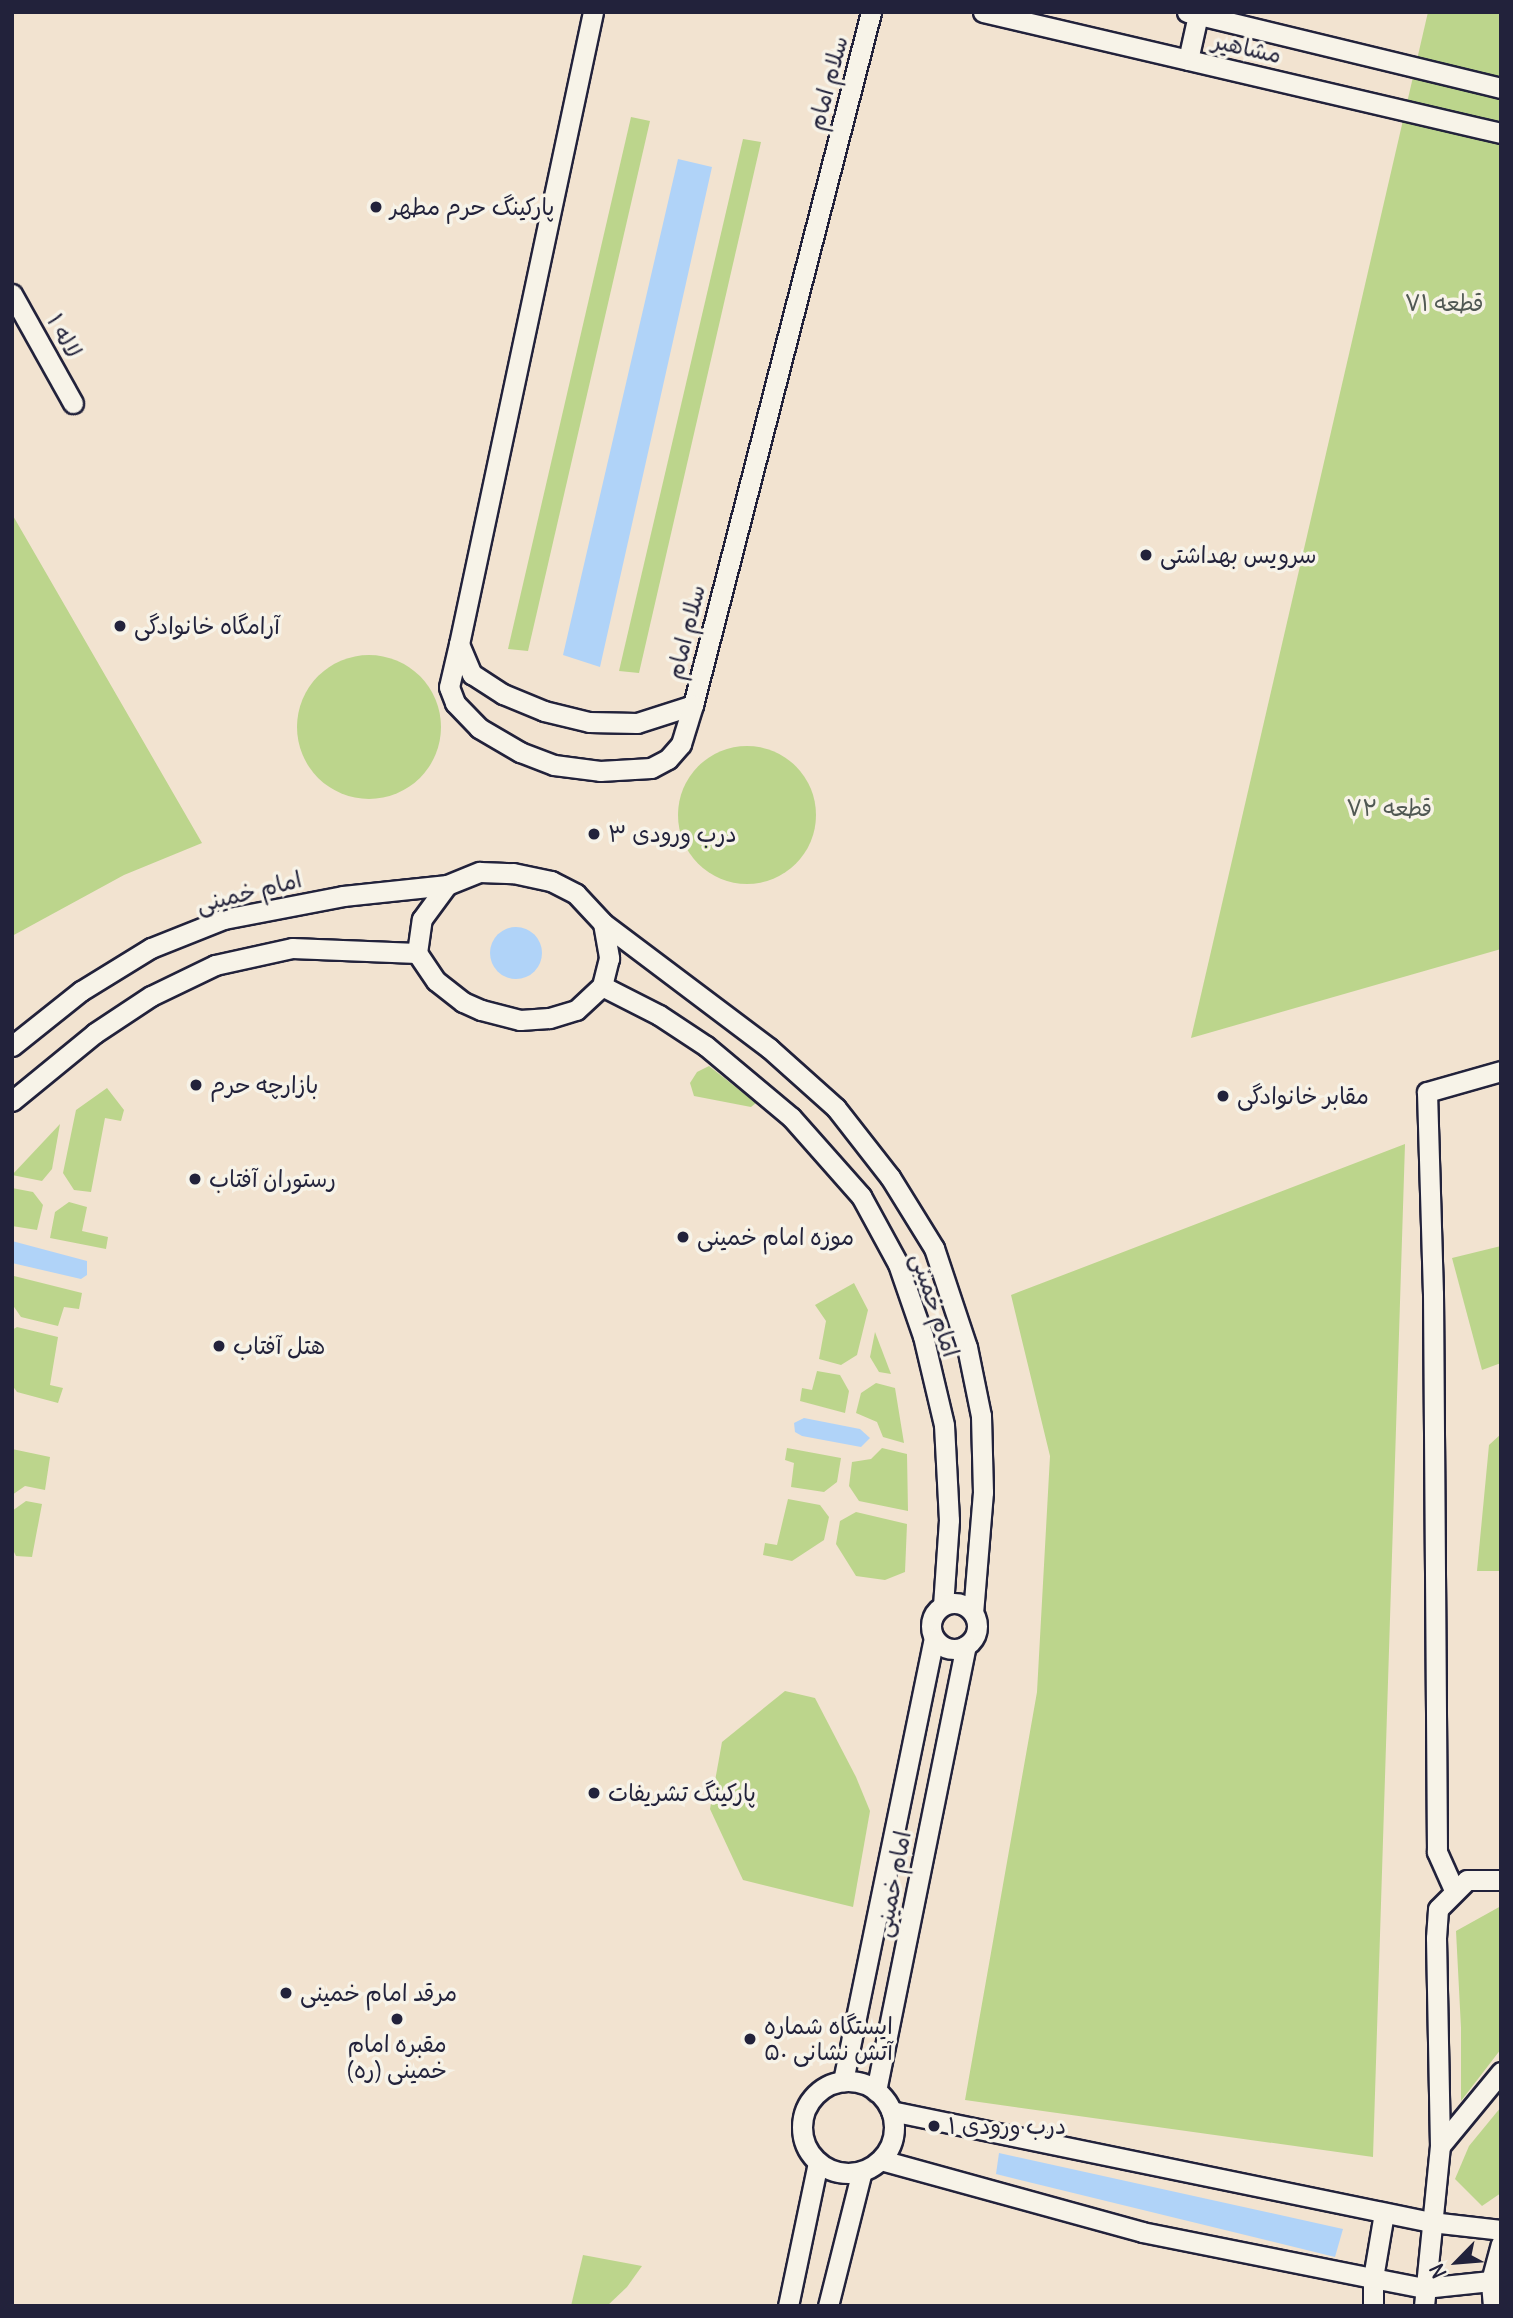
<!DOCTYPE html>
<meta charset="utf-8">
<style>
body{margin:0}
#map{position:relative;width:1513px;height:2318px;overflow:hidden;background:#f2e3d0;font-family:Delius,"Playpen Sans Arabic",sans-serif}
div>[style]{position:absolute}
.green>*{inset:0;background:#bcd58c}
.round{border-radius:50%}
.water>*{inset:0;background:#b0d3f8}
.roads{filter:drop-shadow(2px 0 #22223b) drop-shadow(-2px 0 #22223b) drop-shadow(0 2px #22223b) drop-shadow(0 -2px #22223b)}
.minor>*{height:19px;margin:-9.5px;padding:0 9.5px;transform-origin:9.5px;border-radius:9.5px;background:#f7f3e8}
.minor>.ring{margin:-9.5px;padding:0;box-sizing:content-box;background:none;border:19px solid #f7f3e8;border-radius:50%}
.dots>*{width:19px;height:19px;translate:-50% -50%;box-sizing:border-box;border:4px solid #f7f3e8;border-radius:50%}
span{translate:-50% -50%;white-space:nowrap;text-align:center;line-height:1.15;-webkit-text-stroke:7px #f7f3e8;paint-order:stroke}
.street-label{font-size:23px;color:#22223b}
.poi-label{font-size:23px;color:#22223b}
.left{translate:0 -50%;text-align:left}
.park-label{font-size:23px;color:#505853}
.frame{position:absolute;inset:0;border:14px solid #22223b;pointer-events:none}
.north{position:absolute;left:1422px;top:2227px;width:70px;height:70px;-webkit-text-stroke:5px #f7f3e8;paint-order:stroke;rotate:245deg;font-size:19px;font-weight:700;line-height:28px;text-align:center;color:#22223b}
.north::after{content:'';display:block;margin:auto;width:24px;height:32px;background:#22223b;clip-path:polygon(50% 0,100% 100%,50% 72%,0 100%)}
</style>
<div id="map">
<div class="green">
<div style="clip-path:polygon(1428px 12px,1501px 12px,1501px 949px,1191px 1038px)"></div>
<div style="clip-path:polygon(631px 117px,650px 121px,528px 651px,508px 649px)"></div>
<div style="clip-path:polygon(743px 139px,761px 142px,639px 673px,619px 671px)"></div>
<div style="clip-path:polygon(12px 514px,202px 843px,124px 875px,12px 936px)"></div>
<div class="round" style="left:297px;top:655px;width:144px;height:144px"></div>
<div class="round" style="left:678px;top:746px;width:138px;height:138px"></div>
<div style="clip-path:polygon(709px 1066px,756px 1103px,751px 1107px,694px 1096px,690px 1083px,697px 1072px)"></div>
<div style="clip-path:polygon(107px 1088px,124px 1110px,121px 1121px,105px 1118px,91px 1192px,74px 1190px,63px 1173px,76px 1110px)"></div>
<div style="clip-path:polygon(60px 1124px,52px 1169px,42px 1181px,12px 1175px)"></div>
<div style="clip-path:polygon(1405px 1144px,1373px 2157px,965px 2100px,1037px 1692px,1050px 1456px,1011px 1295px)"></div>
<div style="clip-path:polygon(12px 1188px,33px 1192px,43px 1205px,37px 1230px,12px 1226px)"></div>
<div style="clip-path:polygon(69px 1202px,87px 1207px,82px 1231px,108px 1237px,106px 1249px,50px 1238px,55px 1212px)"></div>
<div style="clip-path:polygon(1501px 1246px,1501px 1363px,1482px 1370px,1452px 1258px)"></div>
<div style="clip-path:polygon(14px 1276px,82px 1293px,79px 1309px,64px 1307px,58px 1326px,21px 1317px,12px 1304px)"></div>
<div style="clip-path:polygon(854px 1283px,868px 1310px,857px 1355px,841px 1365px,819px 1359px,826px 1321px,815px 1305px)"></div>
<div style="clip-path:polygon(17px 1327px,58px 1337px,50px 1385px,63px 1388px,58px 1403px,17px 1392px,12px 1385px,12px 1330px)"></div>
<div style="clip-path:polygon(875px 1332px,891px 1374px,879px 1372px,870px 1357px)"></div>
<div style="clip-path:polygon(817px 1371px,840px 1375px,849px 1391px,845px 1413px,800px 1401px,802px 1388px,812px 1390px)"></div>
<div style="clip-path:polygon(876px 1383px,895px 1388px,904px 1443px,883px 1437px,877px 1422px,856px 1413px,861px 1393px)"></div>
<div style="clip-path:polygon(1501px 1434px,1501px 1571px,1477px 1571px,1489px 1445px)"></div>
<div style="clip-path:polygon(787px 1448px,841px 1458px,837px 1482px,824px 1492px,791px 1487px,794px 1463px,785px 1460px)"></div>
<div style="clip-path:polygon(882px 1448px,907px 1454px,908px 1511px,859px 1501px,849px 1486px,852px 1462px,871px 1459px)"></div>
<div style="clip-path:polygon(12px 1449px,50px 1457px,45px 1490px,25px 1486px,12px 1495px)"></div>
<div style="clip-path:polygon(788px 1499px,820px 1505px,829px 1517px,824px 1540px,792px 1561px,763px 1555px,765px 1543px,777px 1545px)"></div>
<div style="clip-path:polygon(26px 1501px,42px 1504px,32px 1557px,16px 1556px,12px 1548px,12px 1511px)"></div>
<div style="clip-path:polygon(856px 1512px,907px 1524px,905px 1572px,885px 1580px,856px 1576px,836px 1544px,840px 1521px)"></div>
<div style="clip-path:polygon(785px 1691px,815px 1698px,856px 1777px,870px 1811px,853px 1907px,743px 1880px,710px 1809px,722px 1742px)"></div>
<div style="clip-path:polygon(1501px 1906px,1501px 2049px,1461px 2101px,1461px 2028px,1456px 1931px)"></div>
<div style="clip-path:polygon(1501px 2107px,1501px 2193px,1482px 2206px,1455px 2179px,1469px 2146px)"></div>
<div style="clip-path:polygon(583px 2255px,642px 2266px,627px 2287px,607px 2306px,571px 2306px)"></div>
</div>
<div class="water">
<div style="clip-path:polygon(678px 159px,712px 167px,600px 667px,563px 655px)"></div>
<div class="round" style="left:490px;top:927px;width:52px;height:52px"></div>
<div style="clip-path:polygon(12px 1241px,87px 1261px,87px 1275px,81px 1279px,12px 1263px)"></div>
<div style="clip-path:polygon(804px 1418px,860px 1429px,870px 1438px,861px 1447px,802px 1436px,795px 1432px,794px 1423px)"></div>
<div style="clip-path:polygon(999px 2153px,1343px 2229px,1335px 2257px,996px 2174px)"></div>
</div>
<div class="roads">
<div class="minor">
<div style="left:593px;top:12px;width:646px;rotate:101.97deg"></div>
<div style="left:459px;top:644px;width:33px;rotate:67deg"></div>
<div style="left:472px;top:674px;width:37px;rotate:33deg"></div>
<div style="left:503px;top:694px;width:44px;rotate:22.5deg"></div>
<div style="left:544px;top:711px;width:46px;rotate:13.7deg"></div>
<div style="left:589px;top:722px;width:48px;rotate:1.2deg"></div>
<div style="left:637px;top:723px;width:59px;rotate:-17.8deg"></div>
<div style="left:693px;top:705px;width:715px;rotate:-75.59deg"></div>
<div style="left:983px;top:12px;width:532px;rotate:13.15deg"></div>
<div style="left:1187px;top:12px;width:323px;rotate:13.6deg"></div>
<div style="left:1188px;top:60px;width:46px;rotate:-77.5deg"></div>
<div style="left:12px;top:294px;width:125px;rotate:60.8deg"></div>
<div style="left:459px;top:644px;width:44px;rotate:103.1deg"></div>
<div style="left:449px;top:687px;width:17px;rotate:69deg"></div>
<div style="left:455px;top:703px;width:35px;rotate:46deg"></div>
<div style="left:479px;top:728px;width:48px;rotate:30.3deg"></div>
<div style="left:520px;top:752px;width:36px;rotate:21deg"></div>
<div style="left:554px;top:765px;width:46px;rotate:7.4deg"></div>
<div style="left:600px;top:771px;width:51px;rotate:-3.4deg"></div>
<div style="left:651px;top:768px;width:19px;rotate:-28deg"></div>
<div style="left:668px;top:759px;width:20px;rotate:-49deg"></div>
<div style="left:681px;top:744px;width:41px;rotate:-72.9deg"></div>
<div style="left:480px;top:872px;width:33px;rotate:2deg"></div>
<div style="left:513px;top:873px;width:39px;rotate:12deg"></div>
<div style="left:551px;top:881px;width:28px;rotate:27deg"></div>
<div style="left:576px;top:894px;width:40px;rotate:47deg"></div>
<div style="left:603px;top:923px;width:36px;rotate:80deg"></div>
<div style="left:609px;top:958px;width:29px;rotate:104deg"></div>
<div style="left:602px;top:986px;width:35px;rotate:137deg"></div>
<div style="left:576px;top:1010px;width:28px;rotate:163deg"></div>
<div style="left:549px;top:1018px;width:29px;rotate:176deg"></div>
<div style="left:520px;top:1020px;width:40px;rotate:-165.6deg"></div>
<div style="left:481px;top:1010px;width:20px;rotate:-156deg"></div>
<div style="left:463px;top:1002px;width:34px;rotate:-142deg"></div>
<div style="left:436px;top:981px;width:34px;rotate:-124deg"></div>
<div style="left:417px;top:953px;width:34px;rotate:-82deg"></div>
<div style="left:422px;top:919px;width:42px;rotate:-53.7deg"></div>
<div style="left:447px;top:885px;width:35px;rotate:-22deg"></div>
<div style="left:603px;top:923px;width:208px;rotate:37deg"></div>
<div style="left:769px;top:1048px;width:90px;rotate:41.8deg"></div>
<div style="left:836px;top:1108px;width:88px;rotate:52deg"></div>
<div style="left:890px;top:1177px;width:84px;rotate:58.2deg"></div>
<div style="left:934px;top:1248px;width:104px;rotate:71.6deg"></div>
<div style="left:967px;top:1347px;width:70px;rotate:78.5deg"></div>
<div style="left:981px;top:1416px;width:76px;rotate:88.5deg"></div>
<div style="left:983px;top:1492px;width:121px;rotate:94.7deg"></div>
<div style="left:602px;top:986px;width:64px;rotate:27deg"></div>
<div style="left:659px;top:1015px;width:56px;rotate:33.4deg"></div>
<div style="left:706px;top:1046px;width:111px;rotate:39.9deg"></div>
<div style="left:791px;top:1117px;width:106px;rotate:48.5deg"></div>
<div style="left:861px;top:1196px;width:77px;rotate:61.4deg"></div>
<div style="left:898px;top:1264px;width:76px;rotate:70.9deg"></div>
<div style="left:923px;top:1336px;width:91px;rotate:76.7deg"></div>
<div style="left:944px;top:1425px;width:95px;rotate:87deg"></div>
<div style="left:949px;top:1520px;width:85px;rotate:94deg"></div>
<div style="left:12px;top:1046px;width:88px;rotate:-38.6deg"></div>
<div style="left:81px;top:991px;width:82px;rotate:-31.6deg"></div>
<div style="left:151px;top:948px;width:79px;rotate:-21.7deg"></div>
<div style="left:224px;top:919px;width:121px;rotate:-10.9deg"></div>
<div style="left:343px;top:896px;width:105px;rotate:-6deg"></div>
<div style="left:12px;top:1101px;width:107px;rotate:-39.3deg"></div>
<div style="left:95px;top:1033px;width:67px;rotate:-33.5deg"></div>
<div style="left:151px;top:996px;width:71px;rotate:-25.8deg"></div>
<div style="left:215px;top:965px;width:79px;rotate:-12.4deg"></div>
<div style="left:292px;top:948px;width:125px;rotate:2.3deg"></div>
<div class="ring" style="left:931px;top:1603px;width:27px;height:27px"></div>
<div style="left:1454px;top:1890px;width:42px;rotate:-114.1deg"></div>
<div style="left:1437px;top:1852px;width:558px;rotate:-90.41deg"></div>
<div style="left:1433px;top:1294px;width:202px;rotate:-91.7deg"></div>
<div style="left:1427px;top:1092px;width:77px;rotate:-15.8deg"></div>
<div style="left:843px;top:2081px;width:452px;rotate:-78.4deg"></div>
<div class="ring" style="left:802px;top:2081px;width:73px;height:73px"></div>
<div style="left:876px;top:2091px;width:454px;rotate:-78.6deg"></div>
<div style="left:891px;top:2111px;width:551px;rotate:11.62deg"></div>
<div style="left:1431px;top:2222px;width:70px;rotate:6.5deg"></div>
<div style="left:1440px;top:2146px;width:96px;rotate:-50.5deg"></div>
<div style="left:881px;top:2160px;width:271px;rotate:15.4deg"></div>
<div style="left:1142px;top:2232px;width:236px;rotate:11.3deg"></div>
<div style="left:1373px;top:2278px;width:52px;rotate:11.1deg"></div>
<div style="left:1424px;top:2288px;width:67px;rotate:-6deg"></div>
<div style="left:788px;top:2306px;width:146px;rotate:-78.2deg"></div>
<div style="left:828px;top:2306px;width:139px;rotate:-75.9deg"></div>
<div style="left:1373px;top:2306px;width:28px;rotate:-90deg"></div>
<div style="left:1373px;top:2278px;width:66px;rotate:-80.4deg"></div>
<div style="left:1424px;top:2306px;width:161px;rotate:-84.3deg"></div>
<div style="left:1440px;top:2146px;width:208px;rotate:-91.1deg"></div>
<div style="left:1436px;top:1938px;width:29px;rotate:-86deg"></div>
<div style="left:1438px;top:1909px;width:41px;rotate:-45deg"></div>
<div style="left:1467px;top:1880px;width:34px"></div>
<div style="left:1493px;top:2306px;width:25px;rotate:-95deg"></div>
<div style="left:1491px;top:2281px;width:38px;rotate:-75deg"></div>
</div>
</div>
<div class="dots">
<div style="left:376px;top:207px;background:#22223b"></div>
<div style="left:1146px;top:555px;background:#22223b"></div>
<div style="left:120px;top:626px;background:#22223b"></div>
<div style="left:594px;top:834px;background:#22223b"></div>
<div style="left:196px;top:1085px;background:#22223b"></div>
<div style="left:1223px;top:1096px;background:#22223b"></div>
<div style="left:195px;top:1179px;background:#22223b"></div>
<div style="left:683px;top:1237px;background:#22223b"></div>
<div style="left:219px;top:1346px;background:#22223b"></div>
<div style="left:594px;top:1793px;background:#22223b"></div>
<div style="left:286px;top:1993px;background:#22223b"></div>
<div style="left:397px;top:2019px;background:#22223b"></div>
<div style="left:750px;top:2039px;background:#22223b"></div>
<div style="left:934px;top:2126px;background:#22223b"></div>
</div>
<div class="street-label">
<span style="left:1247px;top:48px;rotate:13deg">مشاهیر</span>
<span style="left:828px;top:83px;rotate:-75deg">سلام امام</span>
<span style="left:64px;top:336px;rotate:61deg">لاله ۱</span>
<span style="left:686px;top:632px;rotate:-76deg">سلام امام</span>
<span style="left:249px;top:892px;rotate:-14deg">امام خمینی</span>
<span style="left:935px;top:1305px;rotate:72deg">امام خمینی</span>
<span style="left:893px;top:1884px;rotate:-79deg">امام خمینی</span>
</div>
<div class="poi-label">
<span class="left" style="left:390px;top:207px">پارکینگ حرم مطهر</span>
<span class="left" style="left:1160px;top:555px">سرویس بهداشتی</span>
<span class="left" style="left:134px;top:626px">آرامگاه خانوادگی</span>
<span class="left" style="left:608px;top:834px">درب ورودی ۳</span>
<span class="left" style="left:210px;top:1085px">بازارچه حرم</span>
<span class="left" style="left:1237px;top:1096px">مقابر خانوادگی</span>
<span class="left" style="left:209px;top:1179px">رستوران آفتاب</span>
<span class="left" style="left:697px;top:1237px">موزه امام خمینی</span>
<span class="left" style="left:233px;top:1346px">هتل آفتاب</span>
<span class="left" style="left:608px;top:1793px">پارکینگ تشریفات</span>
<span class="left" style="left:300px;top:1993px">مرقد امام خمینی</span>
<span class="left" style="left:764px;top:2039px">ایستگاه شماره<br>۵۰ آتش نشانی</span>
<span style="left:397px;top:2057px">مقبره امام<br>خمینی (ره)</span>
<span class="left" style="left:948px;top:2126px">درب ورودی ۱</span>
</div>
<div class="park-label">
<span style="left:1444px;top:303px">قطعه ۷۱</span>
<span style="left:1389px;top:808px">قطعه ۷۲</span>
</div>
<div class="frame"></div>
<div class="north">N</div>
</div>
